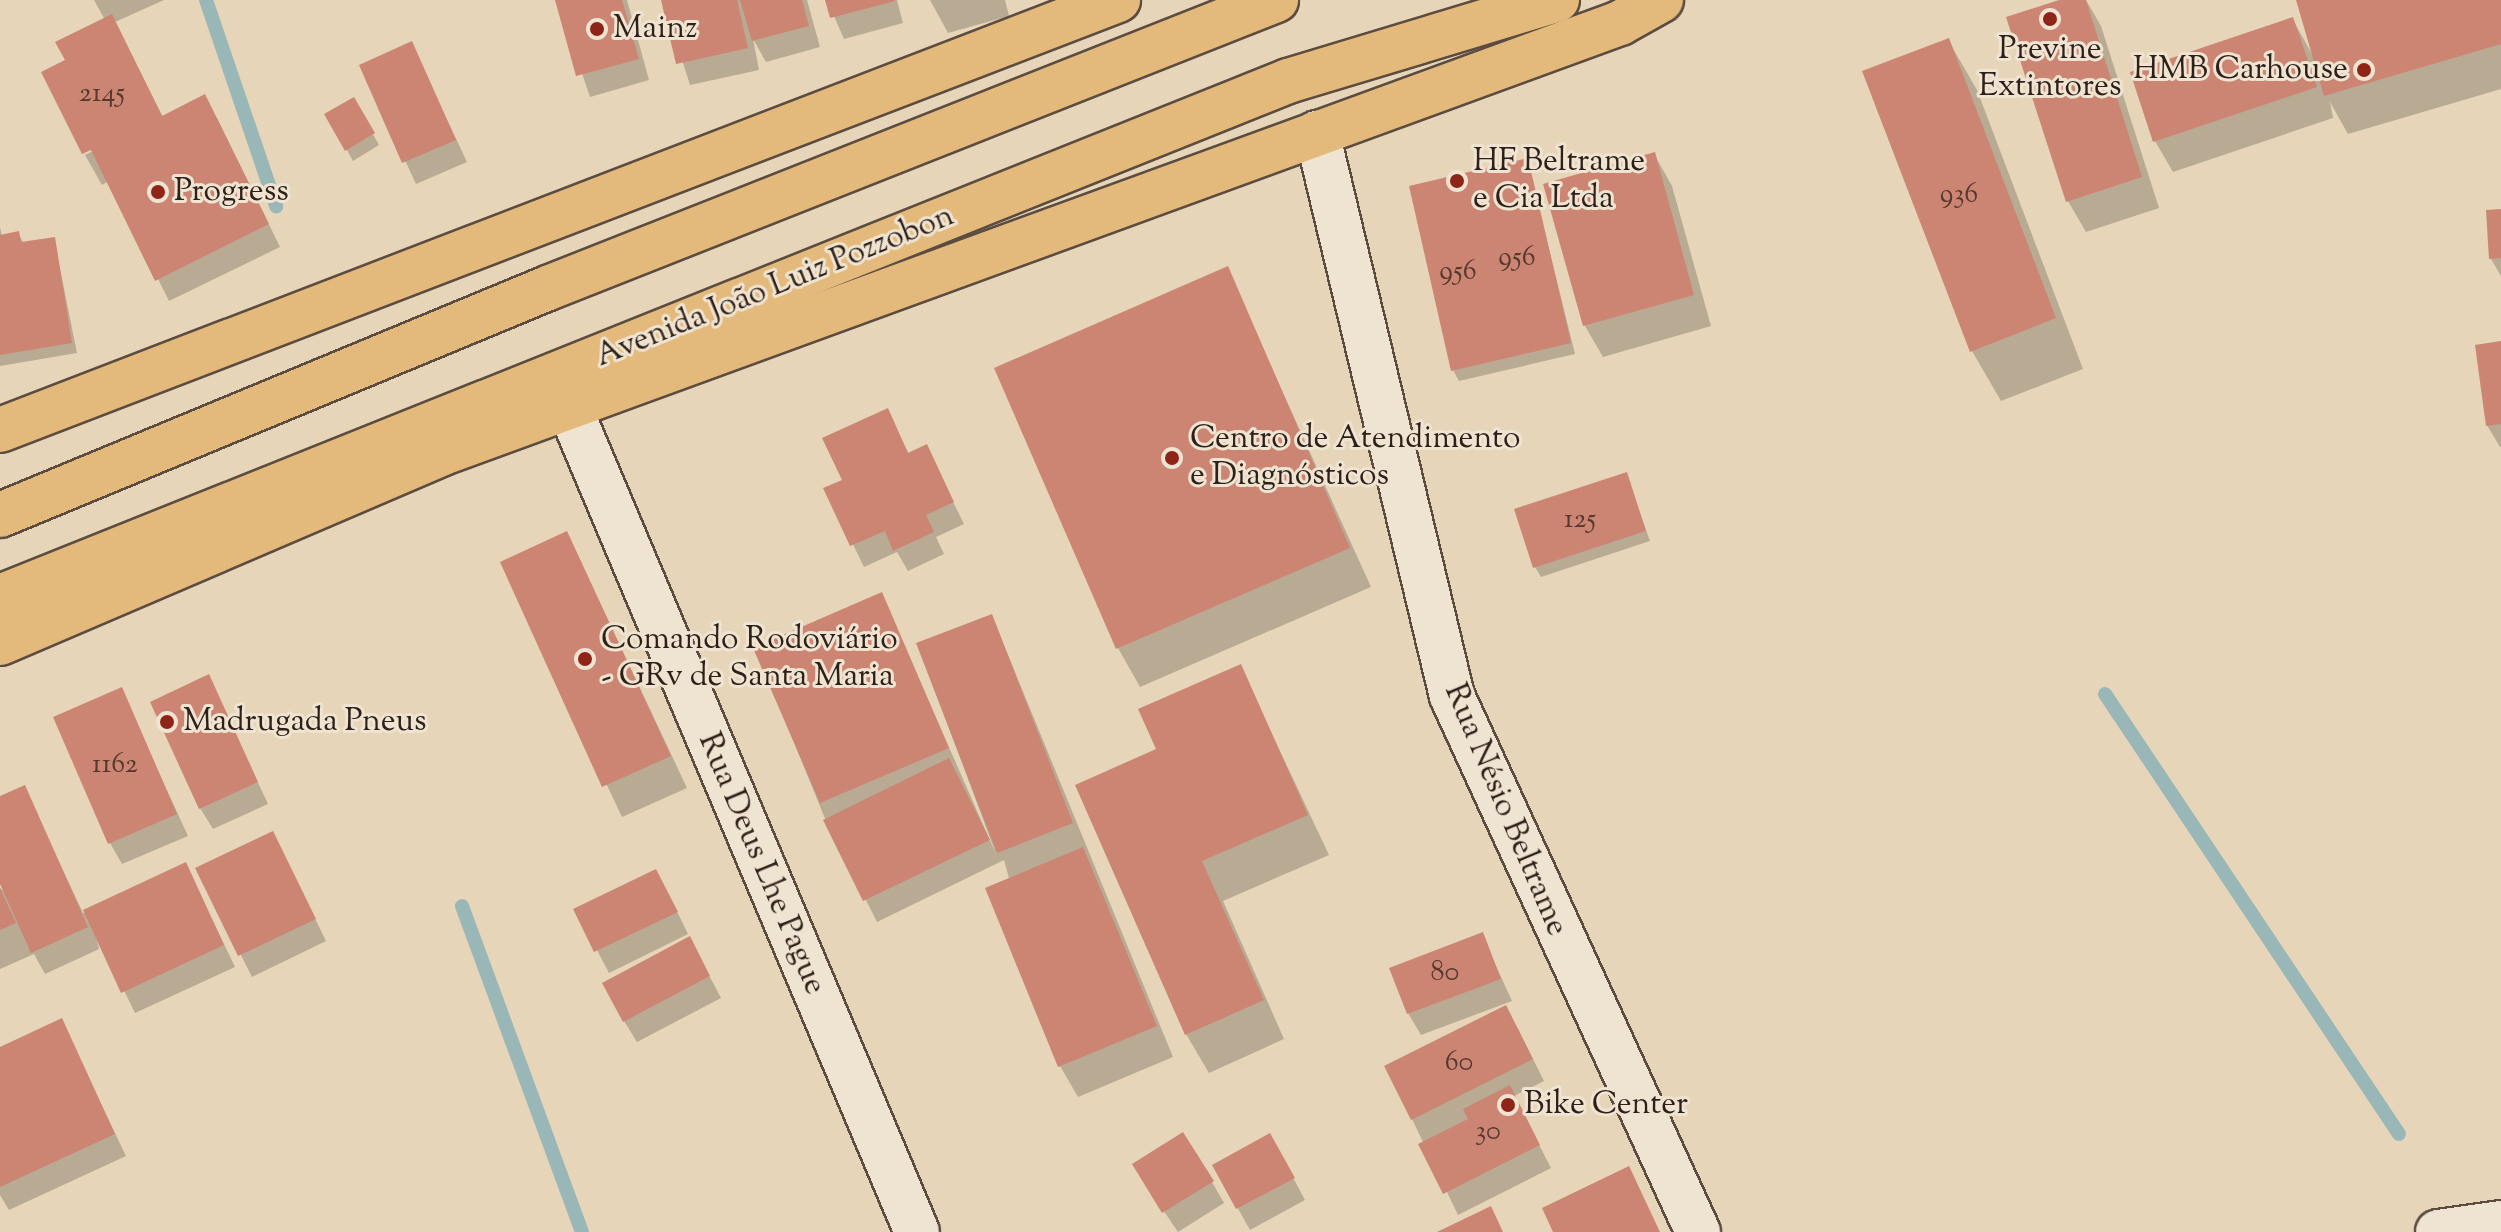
<!DOCTYPE html>
<meta charset="utf-8">
<style>
body{margin:0}
#map{position:relative;width:2501px;height:1232px;overflow:hidden;background:#e6d5b8;font-family:"Sorts Mill Goudy",serif}
div>[style]{position:absolute}
.shadow>*{inset:0;background:#0003}
.stream>*{height:14px;margin:-7px;padding:0 7px;transform-origin:7px;border-radius:7px;background:#99b7b7}
.building>*{inset:0;background:#cc8573}
.roads{filter:drop-shadow(2px 0 #5c4c40) drop-shadow(-2px 0 #5c4c40) drop-shadow(0 2px #5c4c40) drop-shadow(0 -2px #5c4c40)}
.minor>*{height:44px;margin:-22px;padding:0 22px;transform-origin:22px;border-radius:22px;background:#efe4d1}
.tertiary>*{height:44px;margin:-22px;padding:0 22px;transform-origin:22px;border-radius:22px;background:#efe4d1}
.primary>*{height:44px;margin:-22px;padding:0 22px;transform-origin:22px;border-radius:22px;background:#e3ba7c}
.trunk>*{height:44px;margin:-22px;padding:0 22px;transform-origin:22px;border-radius:22px;background:#e3ba7c}
.dots>*{width:22px;height:22px;translate:-50% -50%;box-sizing:border-box;border:4px solid #efe4d1;border-radius:50%}
span{translate:-50% -50%;white-space:nowrap;text-align:center;line-height:1.15;-webkit-text-stroke:6px #efe4d1;paint-order:stroke}
.number-label{font-size:28px;color:#56382f}
.number-label span{-webkit-text-stroke-width:0}
.poi-label{font-size:32px;color:#2e1f18}
.left{translate:0 -50%;text-align:left}
.right{translate:-100% -50%;text-align:right}
.street-label{font-size:32px;color:#2e1f18}
</style>
<div id="map">
<div class="shadow">
<div style="clip-path:polygon(94px 0,164px 0,115px 22px,163px 117px,217px 118px,280px 247px,169px 301px,109px 181px,102px 185px,85px 155px,127px 134px,67px 61px,105px 20px)"></div>
<div style="clip-path:polygon(557px 0,627px 0,649px 80px,590px 97px)"></div>
<div style="clip-path:polygon(663px 0,807px 0,820px 47px,766px 62px,753px 39px,759px 70px,690px 85px)"></div>
<div style="clip-path:polygon(827px 0,897px 0,903px 23px,844px 39px)"></div>
<div style="clip-path:polygon(1005px 0,1009px 16px,948px 33px,930px 0)"></div>
<div style="clip-path:polygon(2066px 0,2086px 0,2101px 26px,2159px 208px,2086px 232px,2068px 201px)"></div>
<div style="clip-path:polygon(2298px 0,2501px 0,2501px 89px,2348px 134px,2330px 102px,2333px 118px,2173px 172px,2155px 141px,2293px 20px,2312px 54px)"></div>
<div style="clip-path:polygon(1948px 40px,1977px 90px,2083px 369px,2001px 401px,1972px 351px)"></div>
<div style="clip-path:polygon(411px 43px,467px 162px,416px 184px,361px 66px)"></div>
<div style="clip-path:polygon(353px 99px,379px 145px,353px 161px,327px 114px)"></div>
<div style="clip-path:polygon(1654px 154px,1672px 186px,1711px 326px,1603px 357px,1585px 326px,1546px 186px)"></div>
<div style="clip-path:polygon(1527px 160px,1575px 354px,1459px 381px,1453px 370px)"></div>
<div style="clip-path:polygon(2501px 211px,2501px 276px,2491px 259px)"></div>
<div style="clip-path:polygon(0 227px,2px 236px,18px 233px,24px 244px,54px 239px,77px 353px,0 366px)"></div>
<div style="clip-path:polygon(1227px 269px,1371px 587px,1140px 687px,1118px 648px)"></div>
<div style="clip-path:polygon(2501px 343px,2501px 447px,2500px 447px,2487px 425px)"></div>
<div style="clip-path:polygon(887px 411px,909px 454px,926px 447px,964px 524px,936px 537px,944px 554px,908px 571px,897px 552px,864px 567px,826px 489px,844px 481px)"></div>
<div style="clip-path:polygon(1626px 475px,1650px 541px,1541px 577px,1535px 567px)"></div>
<div style="clip-path:polygon(567px 533px,687px 788px,622px 817px,502px 563px)"></div>
<div style="clip-path:polygon(882px 595px,996px 854px,918px 645px,992px 616px,1173px 1057px,1078px 1097px,1060px 1066px,1004px 860px,877px 922px,826px 821px,756px 649px)"></div>
<div style="clip-path:polygon(1240px 666px,1329px 855px,1223px 901px,1284px 1039px,1209px 1073px,1186px 1034px,1158px 750px)"></div>
<div style="clip-path:polygon(208px 677px,268px 804px,213px 829px,200px 808px)"></div>
<div style="clip-path:polygon(121px 690px,188px 836px,122px 864px,110px 843px)"></div>
<div style="clip-path:polygon(24px 787px,83px 913px,186px 865px,235px 967px,135px 1013px,94px 929px,99px 949px,45px 974px,34px 954px,0 969px,0 888px,6px 893px,0 798px)"></div>
<div style="clip-path:polygon(284px 855px,326px 941px,252px 977px,198px 869px)"></div>
<div style="clip-path:polygon(668px 893px,688px 934px,609px 973px,576px 910px)"></div>
<div style="clip-path:polygon(1482px 935px,1512px 1001px,1421px 1035px,1408px 1013px)"></div>
<div style="clip-path:polygon(701px 960px,721px 998px,637px 1042px,624px 1021px)"></div>
<div style="clip-path:polygon(61px 1021px,126px 1156px,9px 1210px,0 1195px,0 1049px)"></div>
<div style="clip-path:polygon(1518px 1029px,1544px 1081px,1514px 1096px,1551px 1168px,1458px 1215px,1387px 1067px)"></div>
<div style="clip-path:polygon(1282px 1157px,1305px 1200px,1250px 1230px,1214px 1166px)"></div>
<div style="clip-path:polygon(1212px 1182px,1224px 1203px,1178px 1232px,1147px 1186px)"></div>
</div>
<div class="stream">
<div style="left:206px;top:0;width:218px;rotate:71.2deg"></div>
<div style="left:2105px;top:694px;width:529px;rotate:56.25deg"></div>
<div style="left:462px;top:906px;width:347px;rotate:69.8deg"></div>
</div>
<div class="building">
<div style="clip-path:polygon(555px 0,622px 0,639px 59px,576px 76px)"></div>
<div style="clip-path:polygon(661px 0,737px 0,748px 48px,676px 64px)"></div>
<div style="clip-path:polygon(740px 0,802px 0,809px 26px,752px 41px)"></div>
<div style="clip-path:polygon(825px 0,895px 0,895px 1px,830px 18px)"></div>
<div style="clip-path:polygon(2059px 0,2086px 0,2142px 177px,2066px 202px,2006px 17px)"></div>
<div style="clip-path:polygon(2296px 0,2501px 0,2501px 44px,2324px 96px)"></div>
<div style="clip-path:polygon(112px 14px,162px 116px,205px 94px,269px 224px,155px 281px,91px 150px,82px 154px,41px 72px,65px 60px,55px 42px)"></div>
<div style="clip-path:polygon(2293px 17px,2317px 87px,2153px 142px,2130px 72px)"></div>
<div style="clip-path:polygon(1949px 38px,2056px 318px,1970px 352px,1862px 71px)"></div>
<div style="clip-path:polygon(412px 41px,456px 140px,402px 163px,359px 65px)"></div>
<div style="clip-path:polygon(354px 97px,375px 133px,345px 151px,324px 114px)"></div>
<div style="clip-path:polygon(1655px 152px,1694px 295px,1583px 326px,1543px 184px)"></div>
<div style="clip-path:polygon(1528px 158px,1571px 343px,1451px 371px,1409px 186px)"></div>
<div style="clip-path:polygon(2501px 209px,2501px 258px,2489px 259px,2486px 210px)"></div>
<div style="clip-path:polygon(19px 231px,21px 242px,55px 237px,72px 343px,0 355px,0 235px)"></div>
<div style="clip-path:polygon(1228px 266px,1350px 548px,1116px 649px,994px 368px)"></div>
<div style="clip-path:polygon(2501px 341px,2501px 424px,2486px 426px,2475px 345px)"></div>
<div style="clip-path:polygon(888px 408px,908px 453px,927px 444px,954px 502px,926px 515px,934px 532px,893px 551px,885px 531px,850px 546px,823px 488px,842px 480px,822px 438px)"></div>
<div style="clip-path:polygon(1627px 472px,1646px 531px,1533px 568px,1514px 509px)"></div>
<div style="clip-path:polygon(567px 531px,671px 756px,602px 787px,500px 562px)"></div>
<div style="clip-path:polygon(882px 592px,949px 748px,820px 803px,753px 648px)"></div>
<div style="clip-path:polygon(992px 614px,1073px 823px,997px 853px,916px 643px)"></div>
<div style="clip-path:polygon(1241px 664px,1308px 815px,1202px 861px,1264px 1000px,1185px 1035px,1075px 785px,1156px 749px,1138px 709px)"></div>
<div style="clip-path:polygon(209px 674px,258px 782px,199px 809px,150px 702px)"></div>
<div style="clip-path:polygon(122px 687px,177px 814px,108px 844px,53px 717px)"></div>
<div style="clip-path:polygon(949px 758px,990px 840px,863px 901px,823px 820px)"></div>
<div style="clip-path:polygon(25px 785px,88px 927px,31px 953px,0 884px,0 796px)"></div>
<div style="clip-path:polygon(273px 831px,316px 919px,238px 956px,195px 868px)"></div>
<div style="clip-path:polygon(1083px 847px,1157px 1026px,1058px 1067px,985px 888px)"></div>
<div style="clip-path:polygon(186px 862px,224px 945px,121px 993px,83px 910px)"></div>
<div style="clip-path:polygon(656px 869px,678px 912px,594px 952px,573px 909px)"></div>
<div style="clip-path:polygon(0 888px,16px 923px,0 930px)"></div>
<div style="clip-path:polygon(1483px 932px,1501px 979px,1407px 1014px,1389px 968px)"></div>
<div style="clip-path:polygon(690px 936px,710px 976px,623px 1022px,602px 983px)"></div>
<div style="clip-path:polygon(1506px 1005px,1533px 1059px,1411px 1120px,1384px 1066px)"></div>
<div style="clip-path:polygon(62px 1018px,115px 1134px,0 1187px,0 1047px)"></div>
<div style="clip-path:polygon(1510px 1085px,1540px 1145px,1443px 1194px,1418px 1144px,1468px 1119px,1463px 1109px)"></div>
<div style="clip-path:polygon(1183px 1132px,1214px 1181px,1162px 1213px,1132px 1164px)"></div>
<div style="clip-path:polygon(1270px 1133px,1295px 1178px,1236px 1209px,1212px 1165px)"></div>
<div style="clip-path:polygon(1629px 1166px,1660px 1232px,1553px 1232px,1542px 1208px)"></div>
<div style="clip-path:polygon(1491px 1206px,1503px 1232px,1437px 1232px)"></div>
</div>
<div class="roads">
<div class="minor">
<div style="left:1317px;top:133px;width:579px;rotate:76.52deg"></div>
<div style="left:1452px;top:696px;width:590px;rotate:65.35deg"></div>
<div style="left:569px;top:407px;width:895px;rotate:67.13deg"></div>
</div>
<div class="tertiary">
<div style="left:2438px;top:1232px;width:64px;rotate:-8.1deg"></div>
</div>
<div class="primary">
<div style="left:0;top:515px;width:593px;rotate:-22.5deg"></div>
<div style="left:548px;top:288px;width:783px;rotate:-21.58deg"></div>
<div style="left:0;top:597px;width:1388px;rotate:-21.83deg"></div>
<div style="left:1288px;top:81px;width:281px;rotate:-16.8deg"></div>
</div>
<div class="trunk">
<div style="left:0;top:430px;width:1198px;rotate:-21.04deg"></div>
<div style="left:0;top:643px;width:479px;rotate:-23.2deg"></div>
<div style="left:440px;top:454px;width:1256px;rotate:-20.06deg"></div>
<div style="left:1620px;top:23px;width:47px;rotate:-29.3deg"></div>
</div>
</div>
<div class="dots">
<div style="left:2050px;top:19px;background:#8f2418"></div>
<div style="left:597px;top:29px;background:#8f2418"></div>
<div style="left:2364px;top:70px;background:#8f2418"></div>
<div style="left:1457px;top:181px;background:#8f2418"></div>
<div style="left:158px;top:192px;background:#8f2418"></div>
<div style="left:1172px;top:458px;background:#8f2418"></div>
<div style="left:585px;top:659px;background:#8f2418"></div>
<div style="left:167px;top:722px;background:#8f2418"></div>
<div style="left:1508px;top:1105px;background:#8f2418"></div>
</div>
<div class="number-label">
<span style="left:102px;top:94px">2145</span>
<span style="left:1959px;top:195px">936</span>
<span style="left:1517px;top:258px">956</span>
<span style="left:1458px;top:272px">956</span>
<span style="left:1580px;top:520px">125</span>
<span style="left:115px;top:765px">1162</span>
<span style="left:1445px;top:973px">80</span>
<span style="left:1459px;top:1063px">60</span>
<span style="left:1488px;top:1132px">30</span>
</div>
<div class="poi-label">
<span class="left" style="left:613px;top:29px">Mainz</span>
<span style="left:2050px;top:69px">Previne<br>Extintores</span>
<span class="right" style="left:2348px;top:70px">HMB Carhouse</span>
<span class="left" style="left:1473px;top:181px">HF Beltrame<br>e Cia Ltda</span>
<span class="left" style="left:174px;top:192px">Progress</span>
<span class="left" style="left:1190px;top:458px">Centro de Atendimento<br>e Diagnósticos</span>
<span class="left" style="left:601px;top:659px">Comando Rodoviário<br>- GRv de Santa Maria</span>
<span class="left" style="left:183px;top:722px">Madrugada Pneus</span>
<span class="left" style="left:1524px;top:1105px">Bike Center</span>
</div>
<div class="street-label">
<span style="left:775px;top:287px;rotate:-22deg">Avenida João Luiz Pozzobon</span>
<span style="left:1505px;top:810px;rotate:67deg">Rua Nésio Beltrame</span>
<span style="left:761px;top:864px;rotate:67deg">Rua Deus Lhe Pague</span>
</div>
</div>
